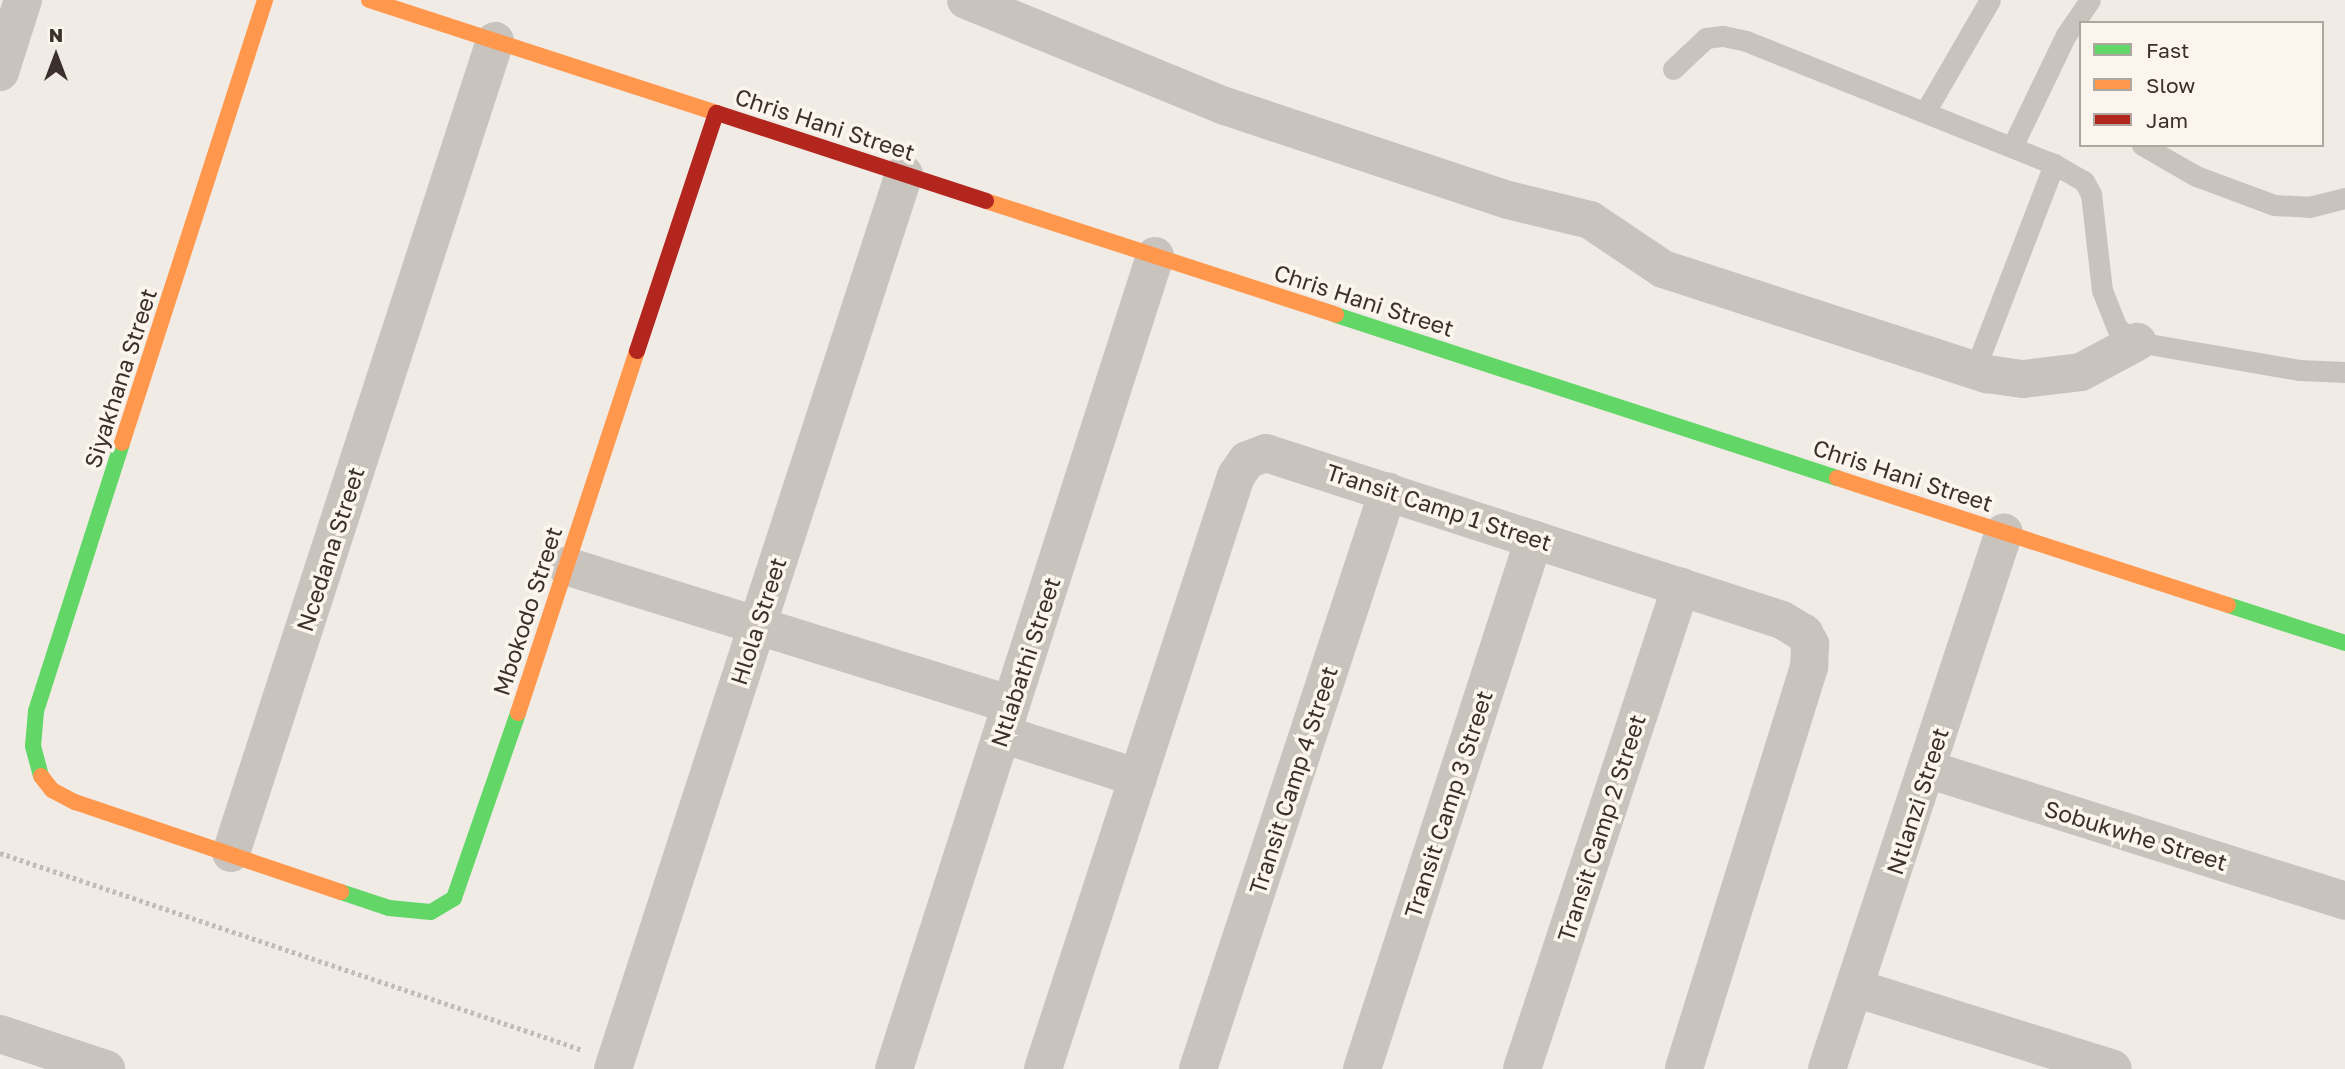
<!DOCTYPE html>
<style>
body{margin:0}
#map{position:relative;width:2345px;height:1069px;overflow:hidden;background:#f0ebe5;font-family:"Golos Text",sans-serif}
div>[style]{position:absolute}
.path>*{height:4.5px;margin-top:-2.25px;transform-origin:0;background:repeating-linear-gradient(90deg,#c2bbb6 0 3.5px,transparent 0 7px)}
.lane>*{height:21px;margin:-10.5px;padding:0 10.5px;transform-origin:10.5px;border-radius:10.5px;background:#c9c3be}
.street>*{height:38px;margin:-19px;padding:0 19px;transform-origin:19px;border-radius:19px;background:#c9c3be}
.fast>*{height:16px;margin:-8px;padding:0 8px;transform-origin:8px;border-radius:8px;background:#63d668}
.slow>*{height:16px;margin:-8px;padding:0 8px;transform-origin:8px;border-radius:8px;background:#ff974d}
.jam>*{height:16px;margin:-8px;padding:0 8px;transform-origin:8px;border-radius:8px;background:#b3261e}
span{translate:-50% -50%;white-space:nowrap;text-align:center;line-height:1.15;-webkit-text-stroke:7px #fbf5ee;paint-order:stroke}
.street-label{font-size:23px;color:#3b302b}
.legend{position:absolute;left:2079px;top:21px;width:245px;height:126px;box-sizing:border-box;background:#fbf5ee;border:2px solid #aea6a0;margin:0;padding:9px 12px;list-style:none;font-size:21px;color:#3b302b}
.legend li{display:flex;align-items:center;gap:14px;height:35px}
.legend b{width:35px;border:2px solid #aea6a0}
.north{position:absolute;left:21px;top:21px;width:70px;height:70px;-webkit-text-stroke:5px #fbf5ee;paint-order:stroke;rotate:0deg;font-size:19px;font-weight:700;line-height:28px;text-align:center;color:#3b302b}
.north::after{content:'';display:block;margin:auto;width:24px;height:32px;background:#3b302b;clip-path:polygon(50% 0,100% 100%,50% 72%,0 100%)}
</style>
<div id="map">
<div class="path">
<div style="left:0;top:853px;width:615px;rotate:18.67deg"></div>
</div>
<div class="lane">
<div style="left:1673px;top:69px;width:45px;rotate:-43.2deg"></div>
<div style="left:1706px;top:38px;width:17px;rotate:-7deg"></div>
<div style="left:1723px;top:36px;width:24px;rotate:12deg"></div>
<div style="left:1746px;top:41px;width:332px;rotate:21.8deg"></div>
<div style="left:2054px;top:164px;width:34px;rotate:30deg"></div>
<div style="left:2084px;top:181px;width:15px;rotate:62deg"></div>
<div style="left:2091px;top:194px;width:97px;rotate:83.5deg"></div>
<div style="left:2102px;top:290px;width:41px;rotate:68.5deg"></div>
<div style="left:2117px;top:328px;width:24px;rotate:35deg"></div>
<div style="left:2137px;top:342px;width:164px;rotate:9.8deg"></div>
<div style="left:2299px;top:370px;width:46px;rotate:2.5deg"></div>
<div style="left:1925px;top:112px;width:129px;rotate:-59.9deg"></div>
<div style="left:2142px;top:145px;width:62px;rotate:29.9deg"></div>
<div style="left:2196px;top:176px;width:83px;rotate:20.4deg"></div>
<div style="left:2274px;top:205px;width:35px;rotate:3deg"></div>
<div style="left:2309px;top:207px;width:37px;rotate:-14deg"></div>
<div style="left:2012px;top:147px;width:124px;rotate:-64.3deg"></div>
<div style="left:2066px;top:35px;width:42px;rotate:-55.6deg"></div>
<div style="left:1975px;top:369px;width:220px;rotate:-68.9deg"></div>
</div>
<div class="street">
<div style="left:966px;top:0;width:280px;rotate:22.3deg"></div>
<div style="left:1225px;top:106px;width:298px;rotate:18.4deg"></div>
<div style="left:1508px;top:200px;width:84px;rotate:13.7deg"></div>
<div style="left:1590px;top:220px;width:88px;rotate:33.9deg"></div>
<div style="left:1663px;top:269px;width:341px;rotate:18deg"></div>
<div style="left:1987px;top:374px;width:36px;rotate:8deg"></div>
<div style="left:2023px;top:379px;width:58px;rotate:-6.9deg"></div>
<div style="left:2081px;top:372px;width:64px;rotate:-28.2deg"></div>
<div style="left:0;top:72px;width:76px;rotate:-72.3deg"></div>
<div style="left:566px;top:566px;width:466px;rotate:17.3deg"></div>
<div style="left:1002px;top:734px;width:143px;rotate:17.9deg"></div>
<div style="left:1927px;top:769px;width:438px;rotate:17.5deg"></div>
<div style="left:231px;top:853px;width:854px;rotate:-71.99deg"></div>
<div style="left:1855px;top:988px;width:270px;rotate:17.4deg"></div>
<div style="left:0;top:1034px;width:112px;rotate:18.3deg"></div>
<div style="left:613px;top:1069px;width:941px;rotate:-71.99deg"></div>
<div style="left:894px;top:1069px;width:854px;rotate:-72.2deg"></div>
<div style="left:1043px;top:1069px;width:624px;rotate:-71.97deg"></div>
<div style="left:1236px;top:476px;width:19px;rotate:-55deg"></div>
<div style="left:1247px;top:460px;width:20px;rotate:-20deg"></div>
<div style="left:1266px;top:453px;width:542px;rotate:17.93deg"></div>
<div style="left:1782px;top:620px;width:26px;rotate:31deg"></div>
<div style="left:1804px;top:633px;width:13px;rotate:61deg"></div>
<div style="left:1810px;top:644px;width:23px;rotate:92deg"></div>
<div style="left:1809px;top:667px;width:421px;rotate:107.3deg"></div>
<div style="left:1198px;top:1069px;width:608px;rotate:-71.8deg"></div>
<div style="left:1362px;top:1069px;width:557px;rotate:-72.02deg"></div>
<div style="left:1522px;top:1069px;width:508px;rotate:-71.78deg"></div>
<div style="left:1827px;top:1069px;width:565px;rotate:-71.76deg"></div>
</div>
<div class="fast">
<div style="left:1336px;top:315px;width:527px;rotate:18.02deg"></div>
<div style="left:2228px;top:605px;width:123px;rotate:18deg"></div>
<div style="left:41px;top:776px;width:31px;rotate:-105deg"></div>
<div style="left:33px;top:746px;width:35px;rotate:-85deg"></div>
<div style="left:36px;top:711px;width:281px;rotate:-72.2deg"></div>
<div style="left:341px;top:892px;width:51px;rotate:18.4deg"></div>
<div style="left:389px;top:908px;width:42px;rotate:5.4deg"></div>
<div style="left:431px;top:912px;width:27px;rotate:-31deg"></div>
<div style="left:454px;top:898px;width:196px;rotate:-70.9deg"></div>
</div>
<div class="slow">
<div style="left:369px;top:0;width:366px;rotate:18deg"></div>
<div style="left:986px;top:201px;width:368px;rotate:18deg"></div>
<div style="left:122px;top:443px;width:466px;rotate:-72.1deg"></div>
<div style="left:1837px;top:478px;width:411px;rotate:18deg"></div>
<div style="left:518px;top:713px;width:381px;rotate:-71.8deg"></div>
<div style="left:41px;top:776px;width:18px;rotate:52deg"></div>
<div style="left:52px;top:790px;width:26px;rotate:28deg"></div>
<div style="left:75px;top:802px;width:281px;rotate:18.7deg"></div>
</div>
<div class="jam">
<div style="left:717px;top:113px;width:283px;rotate:18.1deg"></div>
<div style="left:637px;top:351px;width:251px;rotate:-71.6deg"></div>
</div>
<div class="street-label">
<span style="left:825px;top:124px;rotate:18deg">Chris Hani Street</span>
<span style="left:1364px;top:300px;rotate:18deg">Chris Hani Street</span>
<span style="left:120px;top:378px;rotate:-72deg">Siyakhana Street</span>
<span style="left:1903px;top:475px;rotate:18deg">Chris Hani Street</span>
<span style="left:1439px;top:507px;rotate:18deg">Transit Camp 1 Street</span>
<span style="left:330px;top:549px;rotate:-72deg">Ncedana Street</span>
<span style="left:527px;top:611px;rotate:-72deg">Mbokodo Street</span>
<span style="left:758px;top:621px;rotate:-72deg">Hlola Street</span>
<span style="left:1025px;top:662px;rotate:-72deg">Ntlabathi Street</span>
<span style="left:1293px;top:780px;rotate:-72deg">Transit Camp 4 Street</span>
<span style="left:1917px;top:801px;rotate:-72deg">Ntlanzi Street</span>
<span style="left:1448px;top:804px;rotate:-72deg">Transit Camp 3 Street</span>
<span style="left:1601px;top:828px;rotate:-72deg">Transit Camp 2 Street</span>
<span style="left:2136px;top:835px;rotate:17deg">Sobukwhe Street</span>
</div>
<ul class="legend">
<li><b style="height:9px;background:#63d668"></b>Fast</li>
<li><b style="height:9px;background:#ff974d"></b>Slow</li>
<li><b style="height:9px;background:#b3261e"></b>Jam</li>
</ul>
<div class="north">N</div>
</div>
